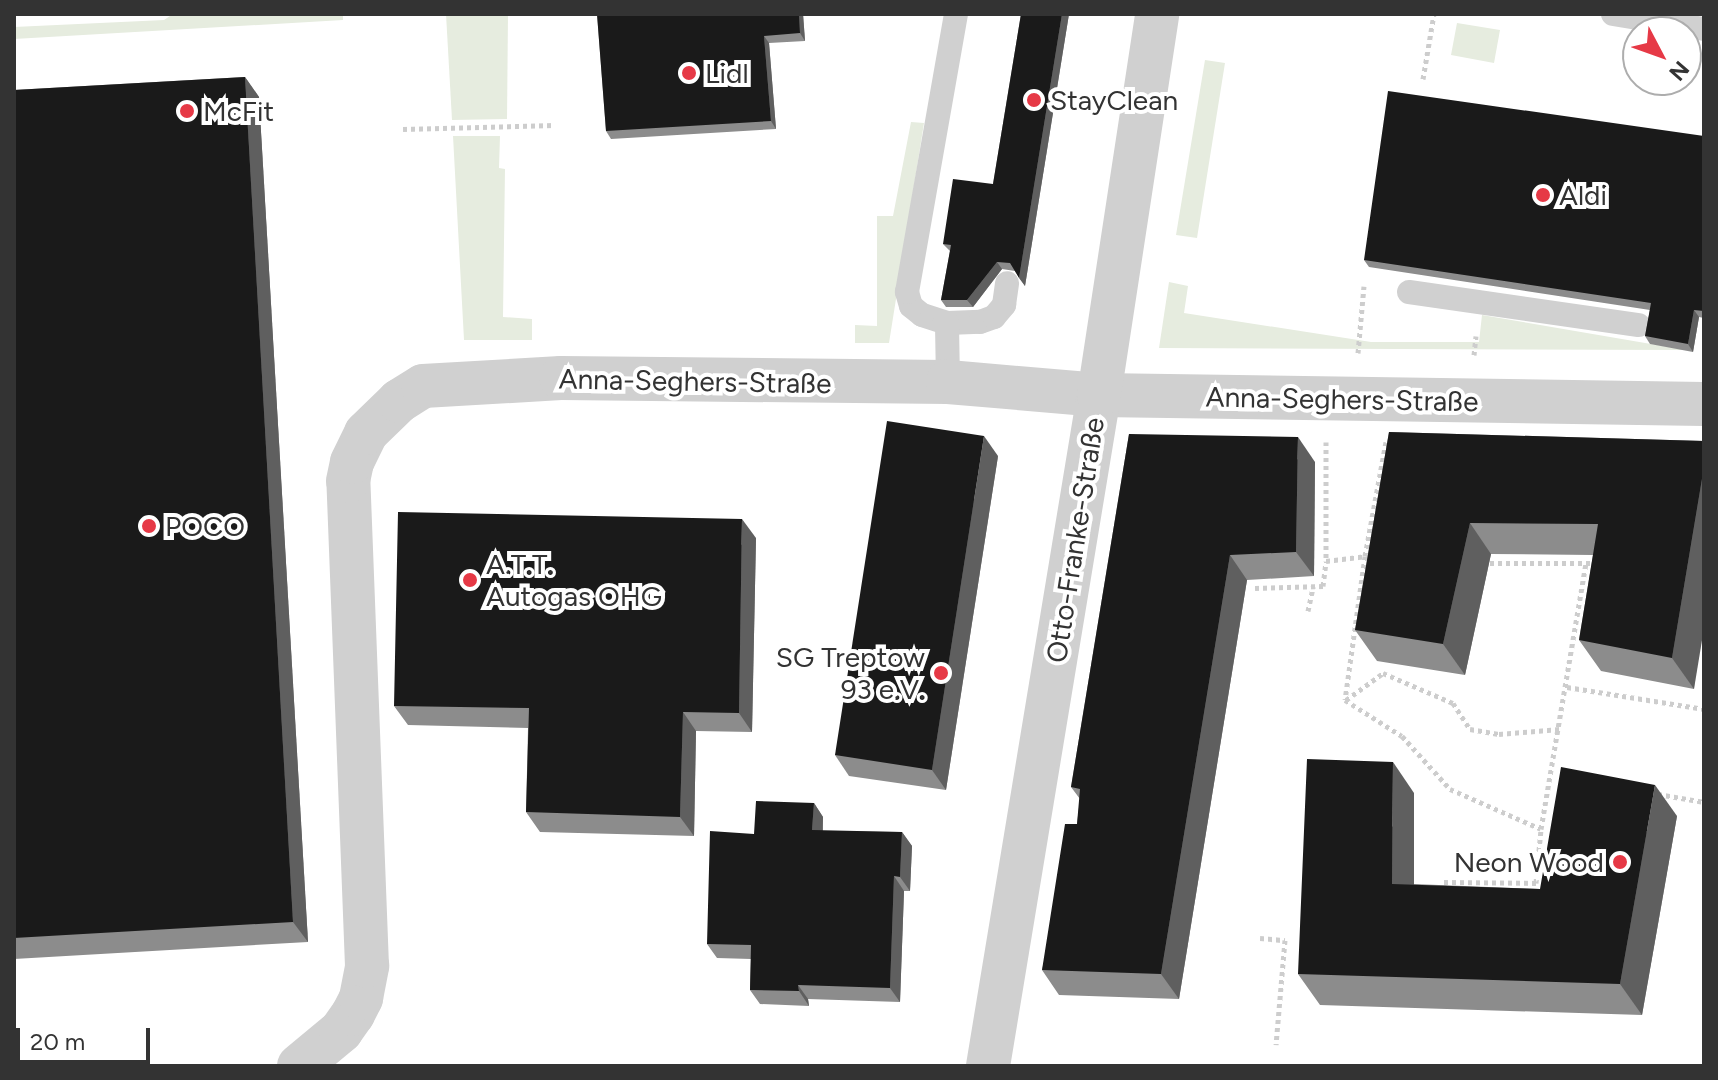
<!DOCTYPE html>
<meta charset="utf-8">
<style>
body{margin:0}
#map{position:relative;width:1718px;height:1080px;overflow:hidden;background:#fff;font-family:Figtree,sans-serif}
div>[style]{position:absolute}
.green>*{inset:0;background:#e6ecdf}
.path>*{height:5px;margin-top:-2.5px;transform-origin:0;background:repeating-linear-gradient(90deg,#cdcdcd 0 4px,transparent 0 8px)}
.service>*{height:24px;margin:-12px;padding:0 12px;transform-origin:12px;border-radius:12px;background:#d0d0d0}
.minor>*{height:44px;margin:-22px;padding:0 22px;transform-origin:22px;border-radius:22px;background:#d0d0d0}
.wall>*{inset:0;background:#8c8c8c}
.shaded-wall>*{inset:0;background:#5f5f5f}
.building>*{inset:0;background:#1a1a1a}
.dots>*{width:22px;height:22px;translate:-50% -50%;box-sizing:border-box;border:4px solid #fff;border-radius:50%}
span{translate:-50% -50%;white-space:nowrap;text-align:center;line-height:1.15;-webkit-text-stroke:8px #fff;paint-order:stroke}
.poi-label{font-size:28px;color:#333}
.left{translate:0 -50%;text-align:left}
.right{translate:-100% -50%;text-align:right}
.street-label{font-size:28px;color:#333}
.frame{position:absolute;inset:0;border:16px solid #333;pointer-events:none}
.north{position:absolute;left:1622px;top:16px;width:80px;height:80px;box-sizing:border-box;background:#fff;border:2px solid #adadad;border-radius:50%;rotate:131deg;font-size:22px;font-weight:700;line-height:32px;text-align:center;color:#333}
.north::after{content:'';display:block;margin:auto;width:28px;height:36px;background:#e63946;clip-path:polygon(50% 0,100% 100%,50% 72%,0 100%)}
.scale{position:absolute;left:16px;top:1028px;width:134px;height:36px;box-sizing:border-box;border:4px solid #333;border-top:0;padding-left:10px;font-size:24px;line-height:28px;white-space:nowrap;color:#333;-webkit-text-stroke:6px #fff;paint-order:stroke}
</style>
<div id="map">
<div class="green">
<div style="clip-path:polygon(173px 14px,343px 14px,343px 20px,14px 39px,14px 27px,164px 20px)"></div>
<div style="clip-path:polygon(446px 14px,508px 14px,507px 119px,452px 120px)"></div>
<div style="clip-path:polygon(1457px 23px,1500px 30px,1494px 63px,1451px 55px)"></div>
<div style="clip-path:polygon(1205px 60px,1225px 63px,1197px 238px,1176px 235px)"></div>
<div style="clip-path:polygon(911px 122px,924px 123px,889px 343px,855px 343px,855px 325px,877px 326px,877px 216px,893px 216px)"></div>
<div style="clip-path:polygon(453px 136px,500px 136px,499px 168px,505px 169px,503px 317px,532px 319px,532px 340px,464px 340px)"></div>
<div style="clip-path:polygon(1169px 282px,1188px 286px,1184px 313px,1371px 342px,1479px 342px,1482px 315px,1686px 350px,1159px 348px)"></div>
</div>
<div class="path">
<div style="left:1423px;top:79px;width:66px;rotate:-80.4deg"></div>
<div style="left:403px;top:129px;width:152px;rotate:-1.5deg"></div>
<div style="left:1358px;top:353px;width:67px;rotate:-84.9deg"></div>
<div style="left:1474px;top:355px;width:19px;rotate:-84deg"></div>
<div style="left:1326px;top:442px;width:119px;rotate:90deg"></div>
<div style="left:1365px;top:556px;width:145px;rotate:97.9deg"></div>
<div style="left:1345px;top:700px;width:67px;rotate:32.3deg"></div>
<div style="left:1402px;top:736px;width:72px;rotate:47.8deg"></div>
<div style="left:1450px;top:789px;width:99px;rotate:23.7deg"></div>
<div style="left:1490px;top:563px;width:96px"></div>
<div style="left:1255px;top:588px;width:68px;rotate:-1.7deg"></div>
<div style="left:1323px;top:586px;width:25px;rotate:-83deg"></div>
<div style="left:1326px;top:561px;width:39px;rotate:-7deg"></div>
<div style="left:1365px;top:556px;width:116px;rotate:-79.6deg"></div>
<div style="left:1308px;top:611px;width:25px;rotate:-78deg"></div>
<div style="left:1567px;top:687px;width:139px;rotate:9.1deg"></div>
<div style="left:1346px;top:700px;width:46px;rotate:-36.1deg"></div>
<div style="left:1383px;top:673px;width:76px;rotate:23.2deg"></div>
<div style="left:1453px;top:703px;width:31px;rotate:57deg"></div>
<div style="left:1470px;top:729px;width:29px;rotate:10deg"></div>
<div style="left:1499px;top:734px;width:61px;rotate:-4.7deg"></div>
<div style="left:1658px;top:794px;width:47px;rotate:9.9deg"></div>
<div style="left:1444px;top:888px;width:6px;rotate:-90deg"></div>
<div style="left:1444px;top:882px;width:92px;rotate:0.6deg"></div>
<div style="left:1536px;top:883px;width:54px;rotate:-84.7deg"></div>
<div style="left:1541px;top:829px;width:270px;rotate:-80.4deg"></div>
<div style="left:1586px;top:563px;width:12px"></div>
<div style="left:1260px;top:938px;width:25px;rotate:5deg"></div>
<div style="left:1285px;top:940px;width:105px;rotate:94.9deg"></div>
</div>
<div class="service">
<div style="left:1613px;top:14px;width:92px;rotate:9.4deg"></div>
<div style="left:1409px;top:292px;width:232px;rotate:8.2deg"></div>
<div style="left:947px;top:323px;width:33px;rotate:-2deg"></div>
<div style="left:980px;top:322px;width:15px;rotate:-20deg"></div>
<div style="left:994px;top:317px;width:16px;rotate:-50deg"></div>
<div style="left:1004px;top:305px;width:22px;rotate:-82deg"></div>
<div style="left:948px;top:382px;width:59px;rotate:-91deg"></div>
<div style="left:947px;top:323px;width:26px;rotate:-162deg"></div>
<div style="left:922px;top:315px;width:14px;rotate:-141deg"></div>
<div style="left:911px;top:306px;width:15px;rotate:-106deg"></div>
<div style="left:907px;top:292px;width:282px;rotate:-80deg"></div>
</div>
<div class="minor">
<div style="left:299px;top:1066px;width:55px;rotate:-39.8deg"></div>
<div style="left:341px;top:1031px;width:21px;rotate:-55deg"></div>
<div style="left:353px;top:1014px;width:18px;rotate:-63deg"></div>
<div style="left:361px;top:998px;width:33px;rotate:-79deg"></div>
<div style="left:367px;top:966px;width:485px;rotate:-92.2deg"></div>
<div style="left:348px;top:481px;width:19px;rotate:-78deg"></div>
<div style="left:352px;top:462px;width:32px;rotate:-64deg"></div>
<div style="left:366px;top:433px;width:46px;rotate:-44.1deg"></div>
<div style="left:399px;top:401px;width:28px;rotate:-32deg"></div>
<div style="left:423px;top:386px;width:138px;rotate:-3.3deg"></div>
<div style="left:561px;top:378px;width:387px;rotate:0.6deg"></div>
<div style="left:948px;top:382px;width:152px;rotate:4.9deg"></div>
<div style="left:1099px;top:395px;width:605px;rotate:0.85deg"></div>
<div style="left:988px;top:1066px;width:680px;rotate:-80.61deg"></div>
<div style="left:1099px;top:395px;width:385px;rotate:-81.3deg"></div>
</div>
<div class="wall">
<div style="clip-path:polygon(597px 14px,803px 14px,805px 41px,769px 43px,776px 129px,611px 139px,606px 131px)"></div>
<div style="clip-path:polygon(1021px 14px,1069px 14px,1025px 286px,1015px 271px,1002px 269px,973px 307px,946px 307px,941px 300px,950px 251px,943px 244px,993px 184px)"></div>
<div style="clip-path:polygon(245px 77px,259px 97px,308px 942px,14px 959px,14px 90px)"></div>
<div style="clip-path:polygon(1704px 136px,1704px 318px,1699px 317px,1693px 352px,1650px 344px,1645px 336px,1650px 310px,1369px 267px,1364px 260px)"></div>
<div style="clip-path:polygon(1389px 432px,1704px 441px,1694px 689px,1601px 671px,1579px 640px,1593px 555px,1491px 554px,1465px 675px,1377px 661px,1355px 630px)"></div>
<div style="clip-path:polygon(1129px 434px,1315px 462px,1314px 576px,1247px 580px,1179px 999px,1059px 995px,1042px 970px,1077px 824px,1080px 799px,1071px 787px)"></div>
<div style="clip-path:polygon(998px 456px,946px 790px,849px 776px,835px 755px)"></div>
<div style="clip-path:polygon(756px 538px,752px 732px,696px 731px,694px 836px,540px 832px,526px 812px,528px 728px,408px 725px,394px 706px)"></div>
<div style="clip-path:polygon(1414px 793px,1414px 884px,1540px 889px,1677px 816px,1642px 1015px,1320px 1005px,1298px 974px)"></div>
<div style="clip-path:polygon(814px 803px,823px 817px,823px 831px,902px 832px,912px 846px,910px 891px,904px 891px,900px 1002px,808px 999px,809px 1006px,760px 1004px,750px 990px,751px 959px,717px 958px,707px 944px,754px 834px)"></div>
</div>
<div class="shaded-wall">
<div style="clip-path:polygon(799px 14px,803px 14px,805px 41px,800px 33px)"></div>
<div style="clip-path:polygon(1062px 14px,1069px 14px,1025px 286px,1019px 278px)"></div>
<div style="clip-path:polygon(764px 36px,769px 43px,776px 129px,771px 121px)"></div>
<div style="clip-path:polygon(245px 77px,259px 97px,308px 942px,293px 922px)"></div>
<div style="clip-path:polygon(997px 262px,1002px 269px,973px 307px,967px 300px)"></div>
<div style="clip-path:polygon(1694px 310px,1699px 317px,1693px 352px,1688px 344px)"></div>
<div style="clip-path:polygon(984px 436px,998px 456px,946px 790px,932px 770px)"></div>
<div style="clip-path:polygon(1298px 437px,1315px 462px,1314px 576px,1296px 552px)"></div>
<div style="clip-path:polygon(1704px 467px,1704px 628px,1694px 689px,1672px 658px)"></div>
<div style="clip-path:polygon(742px 519px,756px 538px,752px 732px,739px 713px)"></div>
<div style="clip-path:polygon(1470px 523px,1491px 554px,1465px 675px,1443px 644px)"></div>
<div style="clip-path:polygon(1230px 555px,1247px 580px,1179px 999px,1161px 974px)"></div>
<div style="clip-path:polygon(683px 712px,696px 731px,694px 836px,680px 817px)"></div>
<div style="clip-path:polygon(1393px 762px,1414px 793px,1414px 915px,1392px 884px)"></div>
<div style="clip-path:polygon(1655px 785px,1677px 816px,1642px 1015px,1620px 984px)"></div>
<div style="clip-path:polygon(814px 803px,823px 817px,822px 845px,812px 830px)"></div>
<div style="clip-path:polygon(902px 832px,912px 846px,910px 891px,900px 877px)"></div>
<div style="clip-path:polygon(894px 876px,904px 891px,900px 1002px,890px 988px)"></div>
<div style="clip-path:polygon(798px 985px,808px 999px,809px 1006px,799px 991px)"></div>
</div>
<div class="building">
<div style="clip-path:polygon(597px 14px,799px 14px,800px 33px,764px 36px,771px 121px,606px 131px)"></div>
<div style="clip-path:polygon(1021px 14px,1062px 14px,1019px 278px,1010px 263px,997px 262px,967px 300px,941px 300px,951px 245px,943px 244px,953px 179px,993px 184px)"></div>
<div style="clip-path:polygon(245px 77px,293px 922px,14px 938px,14px 90px)"></div>
<div style="clip-path:polygon(1388px 91px,1704px 136px,1704px 311px,1694px 310px,1688px 344px,1645px 336px,1651px 303px,1364px 260px)"></div>
<div style="clip-path:polygon(887px 421px,984px 436px,932px 770px,835px 755px)"></div>
<div style="clip-path:polygon(1389px 432px,1704px 441px,1704px 467px,1672px 658px,1579px 640px,1598px 524px,1470px 523px,1443px 644px,1355px 630px)"></div>
<div style="clip-path:polygon(1129px 434px,1298px 437px,1296px 552px,1230px 555px,1161px 974px,1042px 970px,1065px 824px,1077px 824px,1080px 789px,1071px 787px)"></div>
<div style="clip-path:polygon(398px 512px,742px 519px,739px 713px,683px 712px,680px 817px,526px 812px,529px 708px,394px 706px)"></div>
<div style="clip-path:polygon(1307px 759px,1393px 762px,1392px 884px,1540px 889px,1561px 767px,1655px 785px,1620px 984px,1298px 974px)"></div>
<div style="clip-path:polygon(756px 801px,814px 803px,812px 830px,902px 832px,900px 877px,894px 876px,890px 988px,798px 985px,799px 991px,750px 990px,751px 945px,707px 944px,710px 831px,754px 834px)"></div>
</div>
<div class="dots">
<div style="left:689px;top:73px;background:#e63946"></div>
<div style="left:1034px;top:100px;background:#e63946"></div>
<div style="left:187px;top:111px;background:#e63946"></div>
<div style="left:1543px;top:195px;background:#e63946"></div>
<div style="left:149px;top:526px;background:#e63946"></div>
<div style="left:470px;top:580px;background:#e63946"></div>
<div style="left:941px;top:673px;background:#e63946"></div>
<div style="left:1620px;top:862px;background:#e63946"></div>
</div>
<div class="poi-label">
<span class="left" style="left:705px;top:73px">Lidl</span>
<span class="left" style="left:1050px;top:100px">StayClean</span>
<span class="left" style="left:203px;top:111px">McFit</span>
<span class="left" style="left:1559px;top:195px">Aldi</span>
<span class="left" style="left:165px;top:526px">POCO</span>
<span class="left" style="left:486px;top:580px">A.T.T.<br>Autogas OHG</span>
<span class="right" style="left:925px;top:673px">SG Treptow<br>93 e.V.</span>
<span class="right" style="left:1604px;top:862px">Neon Wood</span>
</div>
<div class="street-label">
<span style="left:695px;top:381px;rotate:1deg">Anna-Seghers-Straße</span>
<span style="left:1342px;top:399px;rotate:1deg">Anna-Seghers-Straße</span>
<span style="left:1075px;top:540px;rotate:-81deg">Otto-Franke-Straße</span>
</div>
<div class="frame"></div>
<div class="north">N</div>
<div class="scale">20 m</div>
</div>
